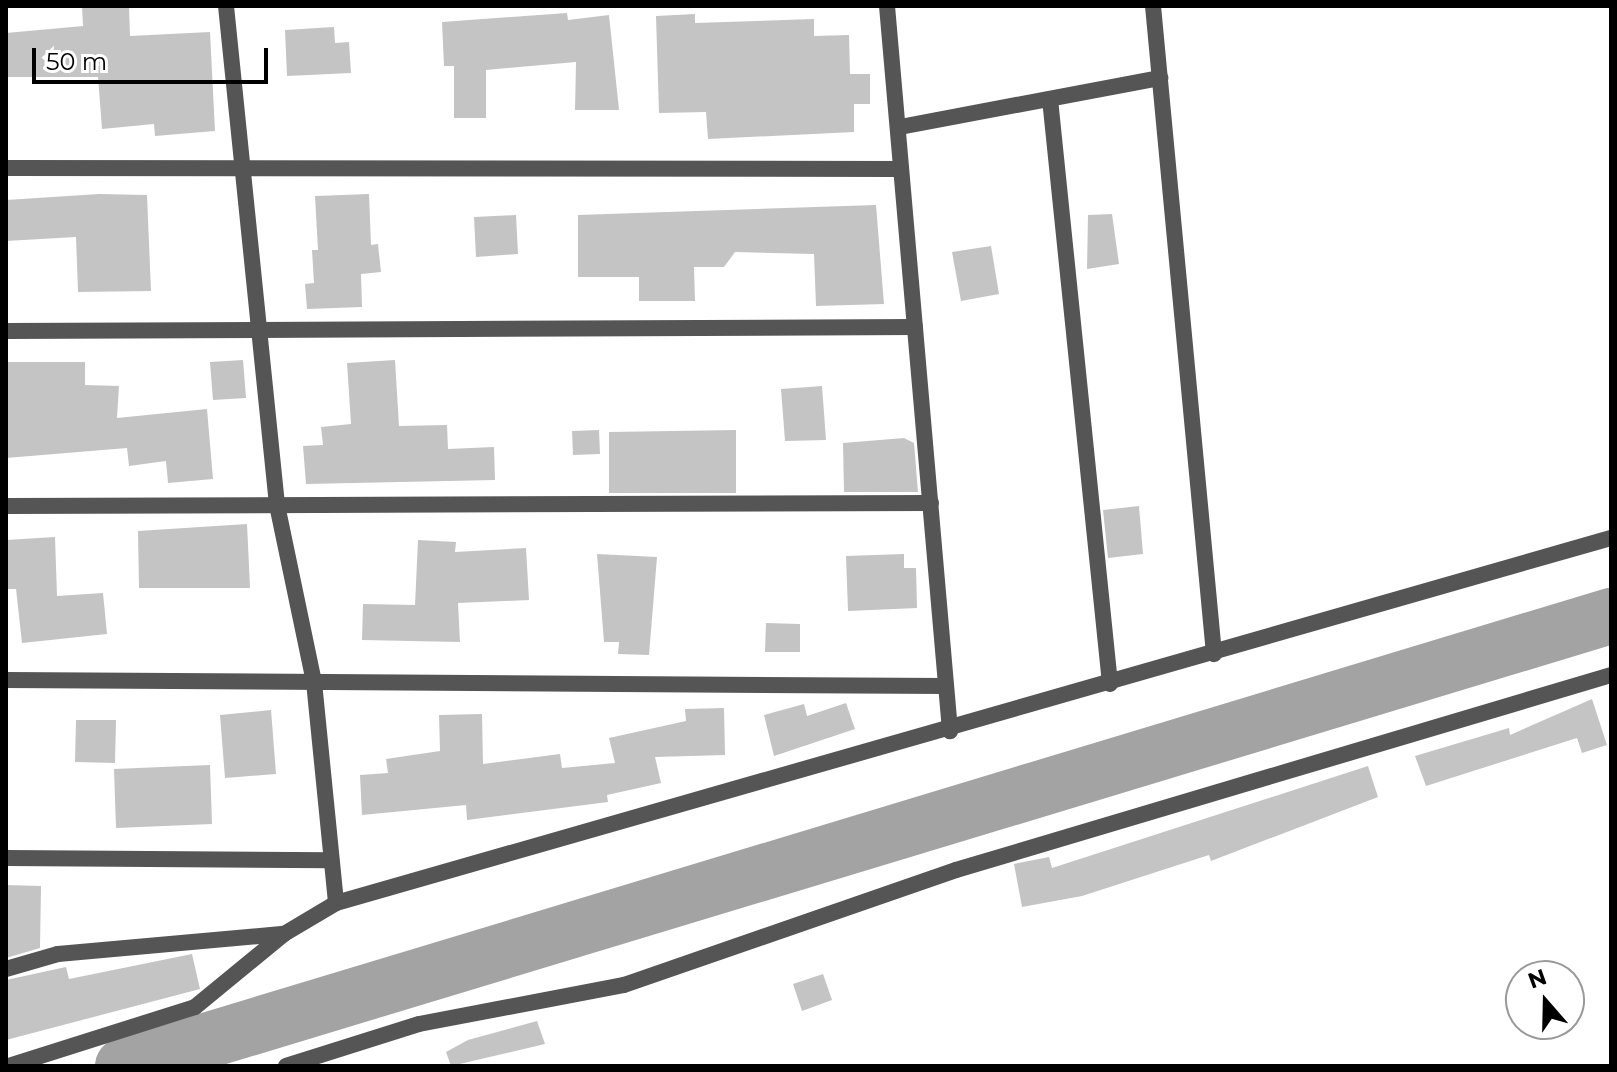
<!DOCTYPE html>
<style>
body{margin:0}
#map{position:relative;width:1617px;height:1072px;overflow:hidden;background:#fff;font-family:Montserrat,sans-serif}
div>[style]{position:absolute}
.river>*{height:56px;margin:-28px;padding:0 28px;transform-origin:28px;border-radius:28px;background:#a3a3a3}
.building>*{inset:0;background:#c4c4c4}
.minor>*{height:16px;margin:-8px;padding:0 8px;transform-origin:8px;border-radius:8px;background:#555}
span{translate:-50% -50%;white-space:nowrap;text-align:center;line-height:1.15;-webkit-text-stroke:7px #fff;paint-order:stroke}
.frame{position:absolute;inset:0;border:8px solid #000;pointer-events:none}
.north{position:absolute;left:1505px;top:960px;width:80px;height:80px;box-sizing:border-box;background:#fff;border:2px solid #999;border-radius:50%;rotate:340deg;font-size:22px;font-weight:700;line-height:32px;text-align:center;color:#000}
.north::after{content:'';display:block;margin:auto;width:28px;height:36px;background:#000;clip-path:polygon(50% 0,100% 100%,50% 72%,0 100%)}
.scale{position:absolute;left:32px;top:48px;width:236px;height:36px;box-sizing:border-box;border:4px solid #000;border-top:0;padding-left:10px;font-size:24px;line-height:28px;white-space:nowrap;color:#000;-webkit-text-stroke:6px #fff;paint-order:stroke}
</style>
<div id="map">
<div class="river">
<div style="left:123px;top:1066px;width:1555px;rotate:-16.83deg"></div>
</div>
<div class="building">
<div style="clip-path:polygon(82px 6px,129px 6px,130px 36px,210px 32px,215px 131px,155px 136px,154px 124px,102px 129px,98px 77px,6px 77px,6px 33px,83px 26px)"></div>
<div style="clip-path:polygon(567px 13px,568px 20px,609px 15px,619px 110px,575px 110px,576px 62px,486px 70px,486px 118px,454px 118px,454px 66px,444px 66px,442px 22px)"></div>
<div style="clip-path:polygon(695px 14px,695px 23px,814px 19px,814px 36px,849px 35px,850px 74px,870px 74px,870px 104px,854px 104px,854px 132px,708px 139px,706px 112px,659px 113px,656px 16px)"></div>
<div style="clip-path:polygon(334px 27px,335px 43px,349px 42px,351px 73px,287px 76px,285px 30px)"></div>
<div style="clip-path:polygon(99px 194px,147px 195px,151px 291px,78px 292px,76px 237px,6px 241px,6px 200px)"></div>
<div style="clip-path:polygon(369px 194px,371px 245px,378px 244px,381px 272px,361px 274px,362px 307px,307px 309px,305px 284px,314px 283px,312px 250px,318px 250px,315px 196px)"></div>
<div style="clip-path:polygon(876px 205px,884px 304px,816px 306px,814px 254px,735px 252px,724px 267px,694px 267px,695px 301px,639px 301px,639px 277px,578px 277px,578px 215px)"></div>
<div style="clip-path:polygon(1112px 214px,1119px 264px,1087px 269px,1088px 215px)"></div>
<div style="clip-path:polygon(516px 215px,518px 254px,476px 257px,474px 217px)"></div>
<div style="clip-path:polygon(991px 246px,999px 294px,961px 301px,952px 252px)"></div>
<div style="clip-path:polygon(243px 360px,246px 398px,213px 400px,210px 362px)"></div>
<div style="clip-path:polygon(395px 360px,399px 426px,447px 425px,448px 449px,494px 447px,495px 480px,306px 484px,303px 446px,323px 445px,321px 427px,351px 424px,347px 363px)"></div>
<div style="clip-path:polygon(6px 362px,85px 362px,85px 385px,119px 386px,117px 418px,207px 409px,213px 479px,168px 483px,166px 461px,129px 466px,127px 448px,6px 458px)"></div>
<div style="clip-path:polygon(822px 386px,826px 440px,785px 441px,781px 389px)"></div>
<div style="clip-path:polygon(599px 430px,600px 454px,573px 455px,572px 431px)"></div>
<div style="clip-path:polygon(736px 430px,736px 493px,609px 493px,609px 432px)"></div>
<div style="clip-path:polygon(904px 438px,914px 443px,918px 492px,844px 492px,843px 443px)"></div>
<div style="clip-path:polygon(1139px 506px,1143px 554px,1108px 558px,1103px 510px)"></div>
<div style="clip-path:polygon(247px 524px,250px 588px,139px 588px,138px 531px)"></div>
<div style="clip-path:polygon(55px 537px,57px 596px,103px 593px,107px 634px,22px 643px,16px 589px,6px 589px,6px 540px)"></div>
<div style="clip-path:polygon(418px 540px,456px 542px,455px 552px,526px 548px,529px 600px,458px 603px,460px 642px,362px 640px,363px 604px,415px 605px)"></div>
<div style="clip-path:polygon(597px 554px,657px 557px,649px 655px,618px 654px,619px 642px,604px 642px)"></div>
<div style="clip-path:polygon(904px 554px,904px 568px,916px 568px,917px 608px,848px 611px,846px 556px)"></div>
<div style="clip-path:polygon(766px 623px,800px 624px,800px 652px,765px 652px)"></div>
<div style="clip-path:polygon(1592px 699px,1607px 745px,1582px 753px,1577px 738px,1426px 786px,1415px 756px,1509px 728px,1510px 735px)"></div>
<div style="clip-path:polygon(846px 703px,855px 729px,774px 756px,764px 715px,804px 704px,807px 716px)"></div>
<div style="clip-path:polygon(724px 708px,725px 755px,655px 757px,661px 783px,607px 795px,608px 802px,467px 820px,466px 805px,362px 815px,360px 775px,388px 773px,386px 759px,440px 751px,439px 715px,482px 714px,483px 764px,560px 754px,562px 768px,615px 763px,609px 738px,686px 721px,685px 709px)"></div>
<div style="clip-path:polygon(271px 710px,276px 774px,225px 778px,220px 715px)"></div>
<div style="clip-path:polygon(76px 720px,116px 720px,115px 763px,75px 762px)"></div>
<div style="clip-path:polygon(210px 765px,212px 824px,116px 828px,114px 769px)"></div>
<div style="clip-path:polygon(1368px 766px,1378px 797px,1211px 861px,1209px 855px,1082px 896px,1022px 907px,1014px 864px,1049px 857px,1052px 868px)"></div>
<div style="clip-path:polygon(6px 885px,41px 886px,40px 948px,6px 958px)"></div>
<div style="clip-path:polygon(192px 954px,200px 989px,6px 1040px,6px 980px,66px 967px,69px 979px)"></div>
<div style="clip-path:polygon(823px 974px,832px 1000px,802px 1011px,793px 984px)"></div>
<div style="clip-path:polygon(537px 1021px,545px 1044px,451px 1066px,446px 1052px,468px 1040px)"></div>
</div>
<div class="minor">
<div style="left:226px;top:6px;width:502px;rotate:84.16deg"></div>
<div style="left:277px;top:505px;width:181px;rotate:78.2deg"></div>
<div style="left:314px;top:682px;width:222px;rotate:84.3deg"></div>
<div style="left:887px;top:6px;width:728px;rotate:85.03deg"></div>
<div style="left:1153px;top:6px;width:651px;rotate:84.62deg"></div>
<div style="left:1050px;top:99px;width:588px;rotate:84.14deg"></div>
<div style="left:900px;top:127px;width:265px;rotate:-10.7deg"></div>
<div style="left:6px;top:168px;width:895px;rotate:0.06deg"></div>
<div style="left:6px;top:331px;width:909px;rotate:-0.25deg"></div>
<div style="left:6px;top:506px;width:925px;rotate:-0.19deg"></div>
<div style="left:6px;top:680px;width:940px;rotate:0.37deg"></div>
<div style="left:6px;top:858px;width:325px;rotate:0.4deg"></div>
<div style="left:6px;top:969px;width:54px;rotate:-16.1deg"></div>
<div style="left:58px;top:954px;width:227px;rotate:-5.1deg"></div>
<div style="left:9px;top:1066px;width:195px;rotate:-17.6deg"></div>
<div style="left:195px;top:1007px;width:115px;rotate:-39.4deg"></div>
<div style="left:284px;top:934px;width:61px;rotate:-30.8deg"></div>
<div style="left:336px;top:903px;width:1326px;rotate:-15.98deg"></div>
<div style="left:286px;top:1066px;width:139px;rotate:-17.5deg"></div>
<div style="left:419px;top:1024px;width:209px;rotate:-10.8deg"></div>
<div style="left:624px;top:985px;width:351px;rotate:-19.1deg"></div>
<div style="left:956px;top:870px;width:683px;rotate:-16.58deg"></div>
</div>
<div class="frame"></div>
<div class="north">N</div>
<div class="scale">50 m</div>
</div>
